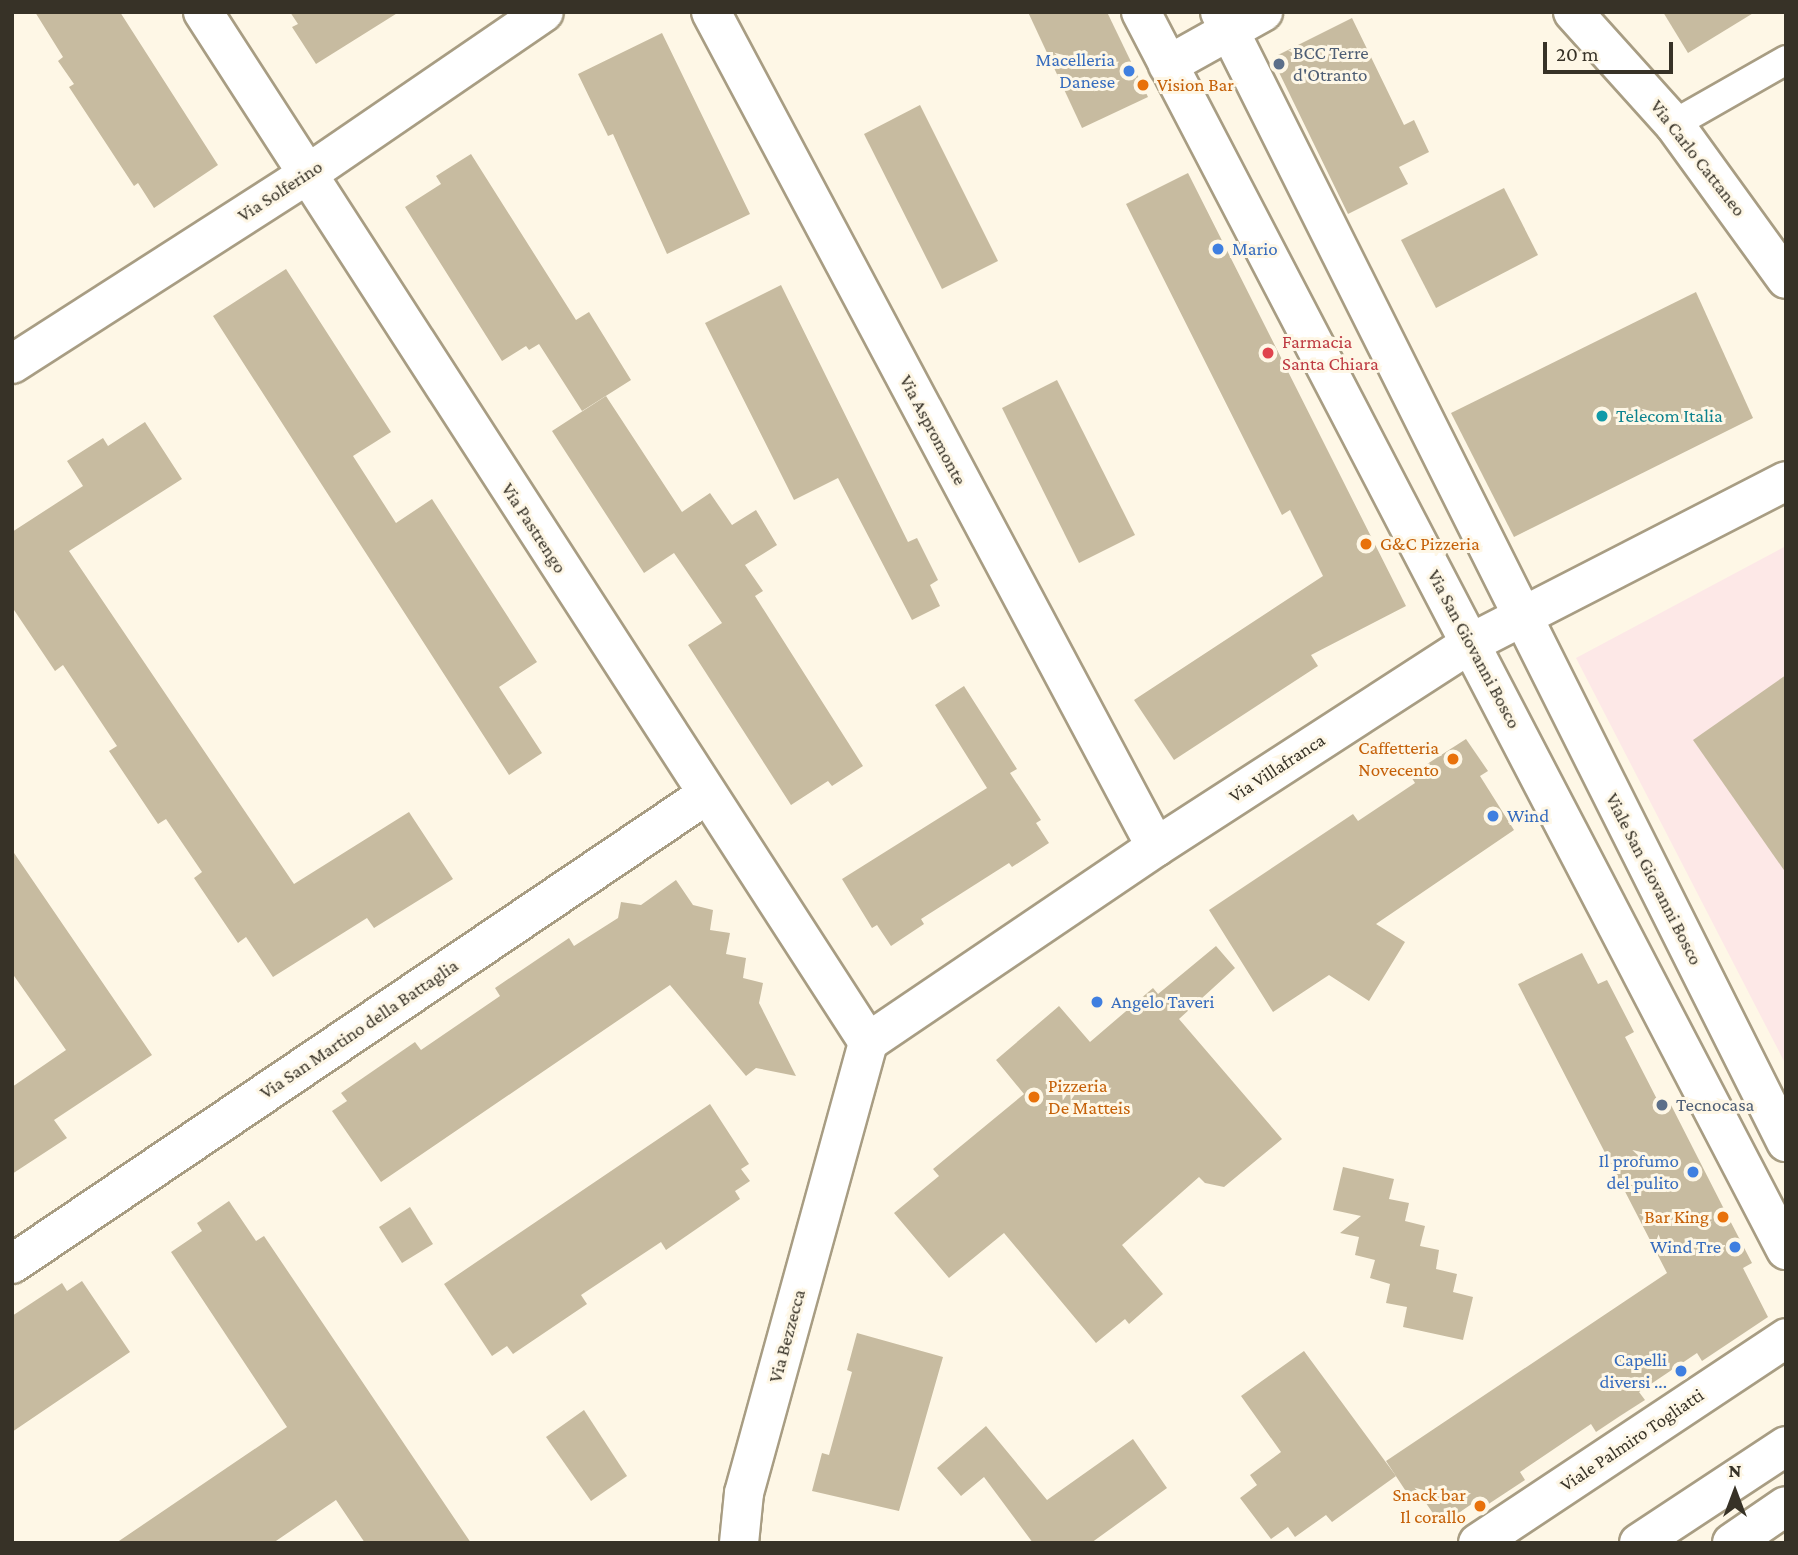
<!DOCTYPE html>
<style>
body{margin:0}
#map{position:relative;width:1798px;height:1555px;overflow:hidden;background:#fef7e6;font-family:"Crimson Pro",serif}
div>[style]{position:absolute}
.education>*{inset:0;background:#fde8e7}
.building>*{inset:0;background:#c7bba0}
.roads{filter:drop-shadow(2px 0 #a89d83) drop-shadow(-2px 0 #a89d83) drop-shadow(0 2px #a89d83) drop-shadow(0 -2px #a89d83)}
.pedestrian>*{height:28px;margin:-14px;padding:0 14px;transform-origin:14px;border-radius:14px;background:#fff}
.minor>*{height:38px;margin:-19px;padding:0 19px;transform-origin:19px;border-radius:19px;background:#fff}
.tertiary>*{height:38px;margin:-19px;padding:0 19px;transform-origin:19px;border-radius:19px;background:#fff}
.dots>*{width:19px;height:19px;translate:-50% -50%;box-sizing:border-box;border:4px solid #fef7e6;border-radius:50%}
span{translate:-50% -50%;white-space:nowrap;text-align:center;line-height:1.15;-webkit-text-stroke:6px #fef7e6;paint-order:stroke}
.service-label{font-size:19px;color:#4e5e75}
.left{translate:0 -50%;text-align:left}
.shop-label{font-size:19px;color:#366cbe}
.right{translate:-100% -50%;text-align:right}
.food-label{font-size:19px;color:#c56008}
.street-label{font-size:19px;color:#373227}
.health-label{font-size:19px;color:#be3a42}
.culture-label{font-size:19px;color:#0d838f}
.frame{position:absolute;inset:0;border:14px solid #373227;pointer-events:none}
.north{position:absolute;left:1700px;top:1457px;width:70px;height:70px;-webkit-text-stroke:5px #fef7e6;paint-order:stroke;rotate:0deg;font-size:19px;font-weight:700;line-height:28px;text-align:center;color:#373227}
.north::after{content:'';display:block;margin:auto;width:24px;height:32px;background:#373227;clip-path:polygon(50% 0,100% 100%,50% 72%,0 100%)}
.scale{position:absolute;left:1543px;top:42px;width:130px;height:32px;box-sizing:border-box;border:4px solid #373227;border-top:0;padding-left:9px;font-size:21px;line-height:24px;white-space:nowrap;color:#373227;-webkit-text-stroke:5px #fef7e6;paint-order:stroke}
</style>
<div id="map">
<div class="education">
<div style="clip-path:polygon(1786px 546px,1786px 1065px,1576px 658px)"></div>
</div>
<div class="building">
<div style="clip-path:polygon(35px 12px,120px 12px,218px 165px,154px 208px,138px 183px,134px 186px,69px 87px,74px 84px,58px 61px,63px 57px)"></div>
<div style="clip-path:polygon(290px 12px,399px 12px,316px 64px,292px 27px,298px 24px)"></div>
<div style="clip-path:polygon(1028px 12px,1107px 12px,1148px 97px,1082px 128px)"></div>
<div style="clip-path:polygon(1663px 12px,1755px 12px,1688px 53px)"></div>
<div style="clip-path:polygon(1352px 18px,1404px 125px,1414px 120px,1429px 152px,1399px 167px,1408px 184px,1348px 214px,1272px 58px)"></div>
<div style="clip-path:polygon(662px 33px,750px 214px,667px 254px,613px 134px,608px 136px,578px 74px)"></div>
<div style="clip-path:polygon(920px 105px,998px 261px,942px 289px,864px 134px)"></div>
<div style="clip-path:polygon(471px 154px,576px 320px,589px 312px,631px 380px,582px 411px,539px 344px,529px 350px,526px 346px,502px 361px,405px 207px,441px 184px,436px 176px)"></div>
<div style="clip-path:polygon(1188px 173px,1406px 606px,1311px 655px,1318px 666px,1174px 760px,1134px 700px,1323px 576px,1290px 510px,1282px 515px,1126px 204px)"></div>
<div style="clip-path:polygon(1504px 188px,1538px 255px,1436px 308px,1401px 240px)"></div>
<div style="clip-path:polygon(286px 269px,391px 432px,353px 456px,396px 523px,432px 499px,537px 662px,499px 687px,542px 753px,509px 775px,213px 316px)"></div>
<div style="clip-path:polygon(781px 285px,908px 542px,917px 538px,938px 580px,930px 585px,940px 606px,912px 620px,838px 478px,794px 500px,705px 323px)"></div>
<div style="clip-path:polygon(1696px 292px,1753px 418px,1514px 537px,1451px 413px)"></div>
<div style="clip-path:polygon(1057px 380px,1135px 535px,1079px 563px,1002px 408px)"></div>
<div style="clip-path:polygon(606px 396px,682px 512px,710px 493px,732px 525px,756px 510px,777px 545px,745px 565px,763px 591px,755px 596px,863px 766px,832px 786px,828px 781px,791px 805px,688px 645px,722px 623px,674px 553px,644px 573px,552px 431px)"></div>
<div style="clip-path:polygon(145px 422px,182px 479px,69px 551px,294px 884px,409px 812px,453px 879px,374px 928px,367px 918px,273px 977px,246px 937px,238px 943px,194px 878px,202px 872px,166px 819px,158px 824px,109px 751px,117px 746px,63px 665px,55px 671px,12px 607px,12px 532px,83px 486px,67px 461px,103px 438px,108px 446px)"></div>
<div style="clip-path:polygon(1786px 675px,1786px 873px,1693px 740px)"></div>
<div style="clip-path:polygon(964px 686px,1017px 769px,1010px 773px,1041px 820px,1036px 823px,1049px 843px,1012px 867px,1009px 863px,921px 919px,924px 924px,891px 946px,877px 925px,872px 928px,842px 879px,987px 788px,935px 705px)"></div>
<div style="clip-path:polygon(1466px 739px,1488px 771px,1480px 776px,1514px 830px,1376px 924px,1405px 942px,1369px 1001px,1329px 975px,1273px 1012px,1209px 910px,1353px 814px,1358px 821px,1415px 783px,1410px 775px)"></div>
<div style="clip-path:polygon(12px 850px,152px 1055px,54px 1120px,67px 1138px,12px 1174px,12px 1087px,66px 1050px,12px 973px)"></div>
<div style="clip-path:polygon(676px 880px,693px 905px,713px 910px,710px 930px,730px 933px,726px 954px,746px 958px,743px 978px,763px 983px,759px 1003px,796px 1076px,756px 1068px,746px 1076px,670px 985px,381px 1182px,332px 1111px,347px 1101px,341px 1093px,415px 1042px,421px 1050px,500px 996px,495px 988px,569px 938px,574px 946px,618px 918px,621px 902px,641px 905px)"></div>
<div style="clip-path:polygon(1216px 946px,1235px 968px,1179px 1019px,1282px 1139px,1224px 1187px,1205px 1183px,1199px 1177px,1122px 1245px,1163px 1294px,1129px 1324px,1125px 1319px,1096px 1343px,1004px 1233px,949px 1278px,894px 1213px,939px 1176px,933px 1169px,1024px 1094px,996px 1060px,1059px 1006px,1090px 1042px,1153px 988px,1158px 994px)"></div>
<div style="clip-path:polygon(1582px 953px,1598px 984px,1607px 980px,1634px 1032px,1625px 1037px,1662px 1109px,1671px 1105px,1725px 1211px,1752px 1263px,1743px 1268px,1768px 1317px,1702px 1361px,1697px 1353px,1639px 1392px,1645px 1400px,1620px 1416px,1596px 1432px,1591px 1424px,1520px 1472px,1525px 1480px,1487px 1505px,1482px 1497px,1441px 1525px,1417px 1490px,1409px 1496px,1386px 1461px,1667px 1273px,1518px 984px)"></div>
<div style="clip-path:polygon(710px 1104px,749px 1164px,741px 1169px,750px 1181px,735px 1191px,740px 1199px,666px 1250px,661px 1242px,581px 1295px,587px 1304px,513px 1354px,507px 1346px,492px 1356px,444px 1284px)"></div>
<div style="clip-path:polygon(1343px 1167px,1394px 1179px,1389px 1199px,1409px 1203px,1405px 1221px,1425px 1226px,1420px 1246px,1439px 1250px,1436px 1269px,1457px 1274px,1453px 1292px,1473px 1297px,1463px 1340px,1403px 1327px,1407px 1307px,1386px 1303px,1390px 1284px,1370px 1278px,1375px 1260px,1355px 1255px,1359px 1237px,1340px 1233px,1361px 1216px,1333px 1210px)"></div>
<div style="clip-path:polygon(229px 1201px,256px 1241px,264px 1236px,471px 1543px,365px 1543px,336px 1500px,273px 1543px,116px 1543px,287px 1427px,171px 1252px,202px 1231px,197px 1223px)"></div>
<div style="clip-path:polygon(410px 1207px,433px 1244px,402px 1263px,379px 1227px)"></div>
<div style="clip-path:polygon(82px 1281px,130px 1352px,12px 1432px,12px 1316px,62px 1283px,67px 1291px)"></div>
<div style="clip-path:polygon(857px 1333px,943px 1357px,899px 1511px,812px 1491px,822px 1453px,829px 1455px,852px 1372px,847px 1370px)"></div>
<div style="clip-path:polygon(1304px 1351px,1396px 1476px,1332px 1522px,1326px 1515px,1295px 1537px,1288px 1527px,1271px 1539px,1240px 1498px,1257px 1485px,1250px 1475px,1281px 1452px,1241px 1396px)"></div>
<div style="clip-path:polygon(584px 1410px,627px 1476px,591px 1501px,546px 1437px)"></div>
<div style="clip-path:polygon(986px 1426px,1047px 1500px,1133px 1439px,1167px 1488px,1091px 1543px,1033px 1543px,984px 1477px,961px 1496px,937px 1468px)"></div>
</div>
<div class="roads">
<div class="pedestrian">
<div style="left:1674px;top:124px;width:129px;rotate:-29.7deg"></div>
</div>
<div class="minor">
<div style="left:203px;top:12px;width:1226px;rotate:57.15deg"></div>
<div style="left:711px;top:12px;width:946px;rotate:61.95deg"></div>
<div style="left:1573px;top:12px;width:151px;rotate:48deg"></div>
<div style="left:1674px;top:124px;width:191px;rotate:54.1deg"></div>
<div style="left:1168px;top:65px;width:109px;rotate:-29.2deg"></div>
<div style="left:12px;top:364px;width:350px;rotate:-32.7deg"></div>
<div style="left:306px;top:175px;width:288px;rotate:-34.4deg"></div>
<div style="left:12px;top:1264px;width:838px;rotate:-34.05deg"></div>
<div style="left:739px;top:1543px;width:50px;rotate:-84.3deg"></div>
<div style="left:744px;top:1493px;width:468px;rotate:-74.6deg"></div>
<div style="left:868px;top:1042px;width:348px;rotate:-34.1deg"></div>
<div style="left:1156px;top:847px;width:375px;rotate:-32.9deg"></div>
<div style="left:1478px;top:1543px;width:370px;rotate:-33.6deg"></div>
</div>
<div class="tertiary">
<div style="left:1141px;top:12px;width:1396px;rotate:62.48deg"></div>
<div style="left:1220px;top:12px;width:1264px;rotate:63.39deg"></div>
<div style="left:1471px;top:643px;width:354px;rotate:-27.2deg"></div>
<div style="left:1639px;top:1543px;width:176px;rotate:-33.4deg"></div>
<div style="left:1732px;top:1543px;width:65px;rotate:-34.4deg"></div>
</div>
</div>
<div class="dots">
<div style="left:1279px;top:64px;background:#5c6f8a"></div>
<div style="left:1129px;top:71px;background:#3f7fe0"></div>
<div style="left:1143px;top:85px;background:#e8710a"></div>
<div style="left:1218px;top:249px;background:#3f7fe0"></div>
<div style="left:1268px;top:353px;background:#e0444e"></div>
<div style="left:1602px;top:416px;background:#0f9aa8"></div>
<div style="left:1366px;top:544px;background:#e8710a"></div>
<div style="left:1453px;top:759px;background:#e8710a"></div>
<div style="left:1493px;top:816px;background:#3f7fe0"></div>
<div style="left:1097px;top:1002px;background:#3f7fe0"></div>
<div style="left:1034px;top:1097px;background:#e8710a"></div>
<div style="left:1662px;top:1105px;background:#5c6f8a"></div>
<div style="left:1693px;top:1172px;background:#3f7fe0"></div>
<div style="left:1723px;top:1217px;background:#e8710a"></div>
<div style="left:1735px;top:1247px;background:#3f7fe0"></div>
<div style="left:1681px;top:1371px;background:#3f7fe0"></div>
<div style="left:1480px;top:1506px;background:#e8710a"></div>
</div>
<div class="service-label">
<span class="left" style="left:1293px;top:64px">BCC Terre<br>d'Otranto</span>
<span class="left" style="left:1676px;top:1105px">Tecnocasa</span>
</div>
<div class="shop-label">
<span class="right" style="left:1115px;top:71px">Macelleria<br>Danese</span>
<span class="left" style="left:1232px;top:249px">Mario</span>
<span class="left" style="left:1507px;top:816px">Wind</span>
<span class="left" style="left:1111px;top:1002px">Angelo Taveri</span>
<span class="right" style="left:1679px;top:1172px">Il profumo<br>del pulito</span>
<span class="right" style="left:1721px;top:1247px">Wind Tre</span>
<span class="right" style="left:1667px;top:1371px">Capelli<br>diversi ...</span>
</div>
<div class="food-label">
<span class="left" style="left:1157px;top:85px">Vision Bar</span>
<span class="left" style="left:1380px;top:544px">G&amp;C Pizzeria</span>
<span class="right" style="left:1439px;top:759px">Caffetteria<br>Novecento</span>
<span class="left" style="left:1048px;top:1097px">Pizzeria<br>De Matteis</span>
<span class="right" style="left:1709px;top:1217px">Bar King</span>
<span class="right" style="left:1466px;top:1506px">Snack bar<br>Il corallo</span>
</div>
<div class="street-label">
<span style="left:1698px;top:158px;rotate:52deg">Via Carlo Cattaneo</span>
<span style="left:280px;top:191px;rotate:-33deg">Via Solferino</span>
<span style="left:933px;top:430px;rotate:62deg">Via Aspromonte</span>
<span style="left:534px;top:528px;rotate:57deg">Via Pastrengo</span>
<span style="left:1474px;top:649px;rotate:62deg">Via San Giovanni Bosco</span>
<span style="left:1277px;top:768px;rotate:-33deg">Via Villafranca</span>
<span style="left:1654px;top:879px;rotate:63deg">Viale San Giovanni Bosco</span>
<span style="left:359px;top:1029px;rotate:-34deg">Via San Martino della Battaglia</span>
<span style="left:787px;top:1336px;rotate:-75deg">Via Bezzecca</span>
<span style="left:1632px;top:1440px;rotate:-34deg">Viale Palmiro Togliatti</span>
</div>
<div class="health-label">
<span class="left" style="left:1282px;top:353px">Farmacia<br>Santa Chiara</span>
</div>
<div class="culture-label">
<span class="left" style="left:1616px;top:416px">Telecom Italia</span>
</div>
<div class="frame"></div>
<div class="north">N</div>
<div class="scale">20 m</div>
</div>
